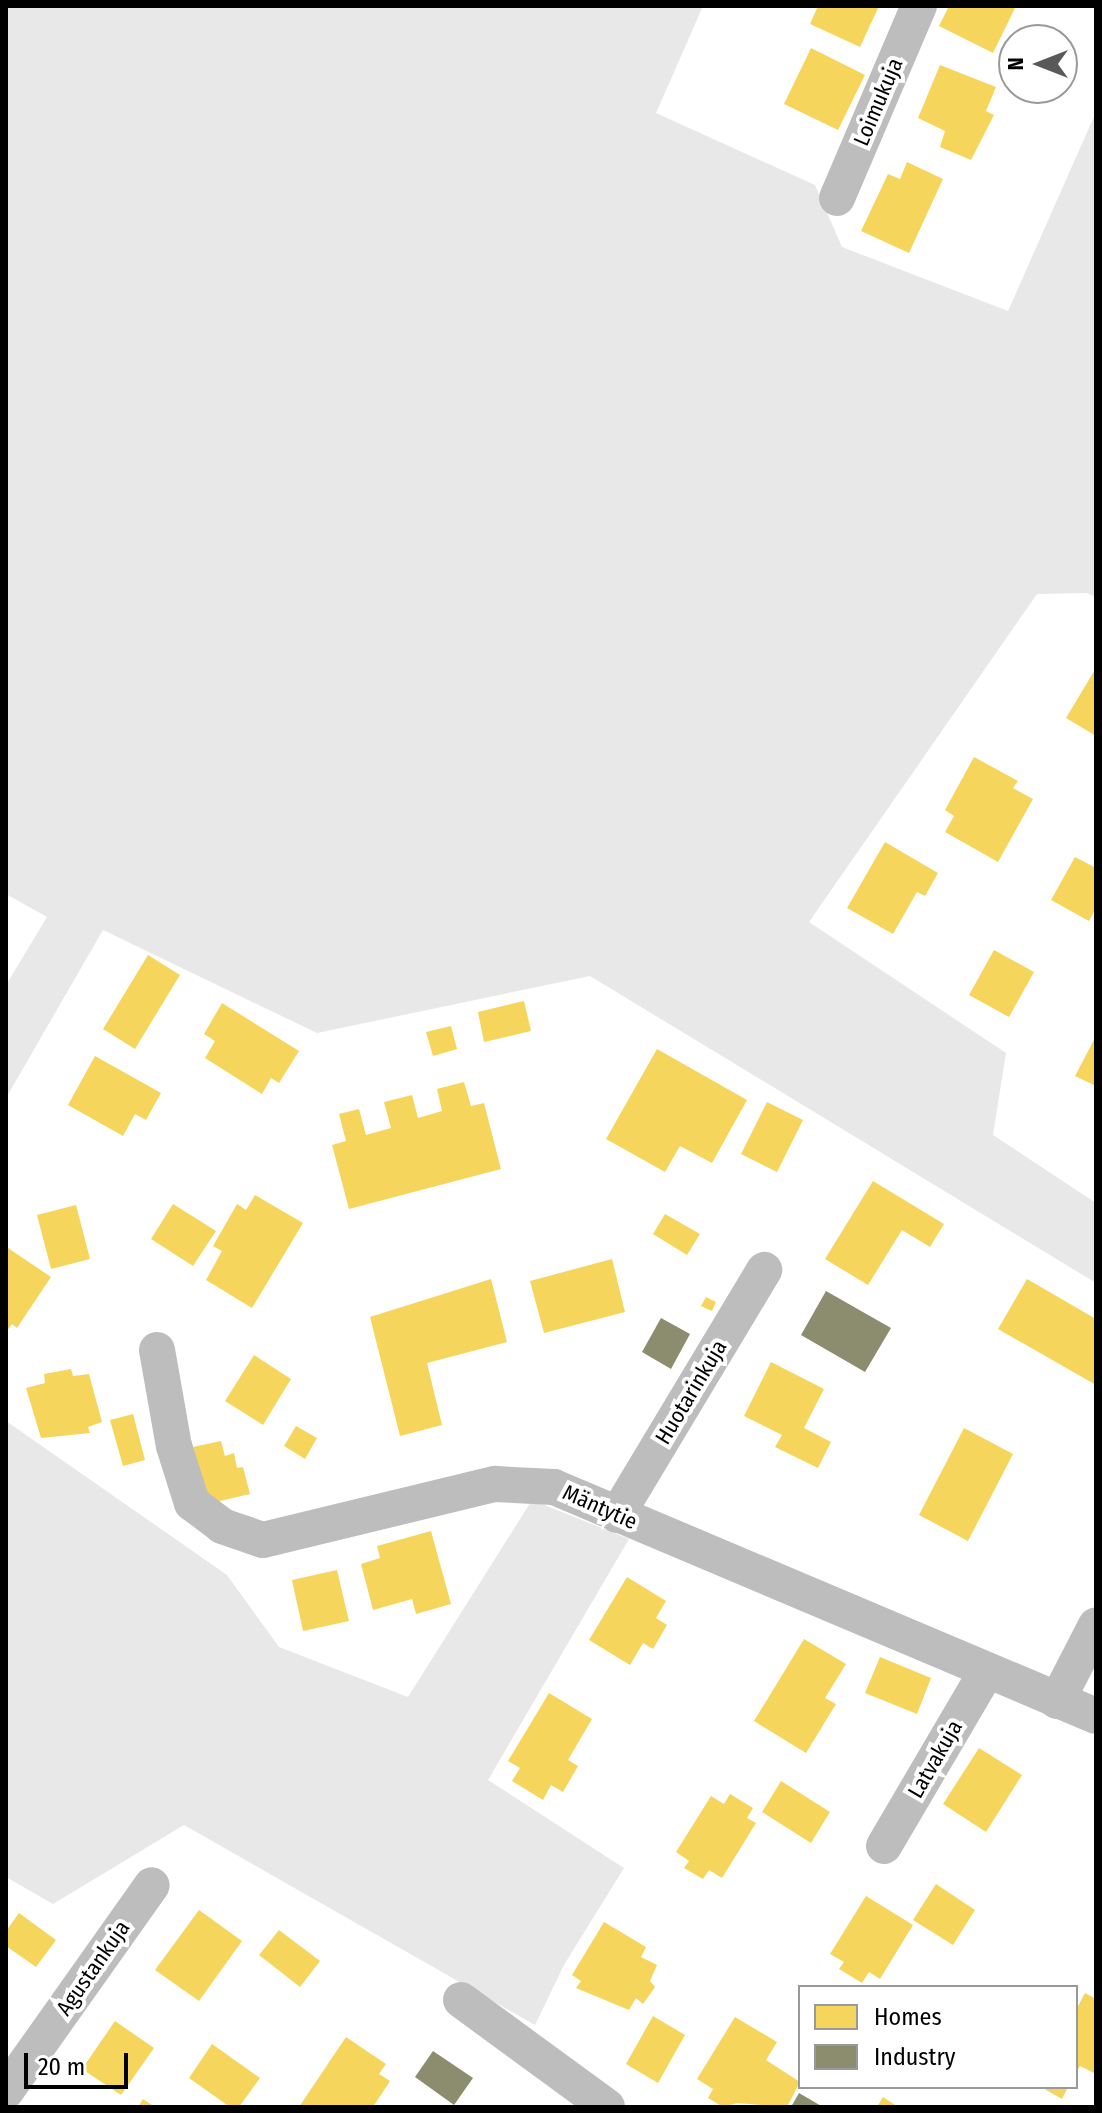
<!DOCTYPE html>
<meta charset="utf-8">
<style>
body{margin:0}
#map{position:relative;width:1102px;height:2113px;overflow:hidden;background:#fff;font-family:"Fira Sans Condensed",sans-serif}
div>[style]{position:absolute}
.green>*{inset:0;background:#e8e8e8}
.homes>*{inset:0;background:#f6d55c}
.industry>*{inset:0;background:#8c8c6e}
.minor>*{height:36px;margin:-18px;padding:0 18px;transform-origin:18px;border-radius:18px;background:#bdbdbd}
span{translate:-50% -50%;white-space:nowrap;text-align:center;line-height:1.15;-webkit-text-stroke:8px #fff;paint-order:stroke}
.street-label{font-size:22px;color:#000}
.frame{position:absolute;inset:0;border:8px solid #000;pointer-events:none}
.legend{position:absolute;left:798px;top:1985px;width:280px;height:104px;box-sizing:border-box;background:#fff;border:2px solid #999;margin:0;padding:10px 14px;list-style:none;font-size:24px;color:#000}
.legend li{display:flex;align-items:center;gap:16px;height:40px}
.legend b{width:40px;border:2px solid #999}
.north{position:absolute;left:998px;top:24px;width:80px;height:80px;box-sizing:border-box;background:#fff;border:2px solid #999;border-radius:50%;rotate:270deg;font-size:22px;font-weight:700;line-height:32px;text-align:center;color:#000}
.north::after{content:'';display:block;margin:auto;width:28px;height:36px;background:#595959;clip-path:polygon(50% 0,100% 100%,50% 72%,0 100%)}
.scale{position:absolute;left:24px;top:2053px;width:104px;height:36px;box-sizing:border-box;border:4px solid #000;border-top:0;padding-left:10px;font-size:24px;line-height:28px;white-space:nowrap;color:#000;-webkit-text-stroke:6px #fff;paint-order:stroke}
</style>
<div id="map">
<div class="green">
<div style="clip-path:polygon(6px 6px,703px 6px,656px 113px,815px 185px,842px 247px,1008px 311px,1096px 112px,1096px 597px,1087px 593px,1037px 594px,809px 922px,1006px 1053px,993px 1135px,1096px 1203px,1096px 1283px,590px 976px,317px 1033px,103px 930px,6px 1098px,6px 985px,47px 917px,6px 894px)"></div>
<div style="clip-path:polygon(6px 1421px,227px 1575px,279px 1647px,408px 1697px,532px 1500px,629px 1539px,488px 1780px,624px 1868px,564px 1965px,535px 2025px,184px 1825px,53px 1904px,6px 1877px)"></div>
</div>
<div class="homes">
<div style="clip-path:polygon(818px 6px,879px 6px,860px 47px,810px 24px)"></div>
<div style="clip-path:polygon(949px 6px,1016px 6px,993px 53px,939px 26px)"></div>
<div style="clip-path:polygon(811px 48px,865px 75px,838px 130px,784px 104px)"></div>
<div style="clip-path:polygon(940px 65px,996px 87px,986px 111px,994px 115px,971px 160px,940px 147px,945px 131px,918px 118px)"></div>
<div style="clip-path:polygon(907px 162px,943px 179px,909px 253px,861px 231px,888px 174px,900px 179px)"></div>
<div style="clip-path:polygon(1096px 668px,1096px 736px,1066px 718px)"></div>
<div style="clip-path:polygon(974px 757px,1018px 781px,1013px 788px,1033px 799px,998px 862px,945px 832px,954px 816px,945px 810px)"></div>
<div style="clip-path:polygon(885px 842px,938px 873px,925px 896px,917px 892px,893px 934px,847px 908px)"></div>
<div style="clip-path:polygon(1075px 857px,1096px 868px,1096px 908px,1089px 921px,1051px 900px)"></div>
<div style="clip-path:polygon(994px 950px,1034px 972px,1009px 1017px,969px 995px)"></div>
<div style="clip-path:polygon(148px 955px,180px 975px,135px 1049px,103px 1029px)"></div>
<div style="clip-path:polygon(524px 1001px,531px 1031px,484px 1042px,478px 1012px)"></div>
<div style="clip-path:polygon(222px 1003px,299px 1051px,279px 1083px,271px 1078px,262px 1094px,205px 1058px,215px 1041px,204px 1034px)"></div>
<div style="clip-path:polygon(451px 1026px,457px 1049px,433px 1056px,426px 1032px)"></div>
<div style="clip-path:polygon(1096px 1036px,1096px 1086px,1075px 1076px)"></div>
<div style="clip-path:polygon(657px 1049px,747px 1100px,712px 1163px,680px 1146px,665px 1172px,606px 1139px)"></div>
<div style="clip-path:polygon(95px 1056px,161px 1093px,146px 1120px,135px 1114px,123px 1136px,68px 1105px)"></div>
<div style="clip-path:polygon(464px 1082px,471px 1106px,484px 1103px,501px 1169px,349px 1209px,332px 1145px,346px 1141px,339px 1114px,359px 1109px,366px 1135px,391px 1128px,384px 1102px,412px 1095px,418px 1118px,442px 1111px,437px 1089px)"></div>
<div style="clip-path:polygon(767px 1102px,803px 1120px,777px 1172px,741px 1154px)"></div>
<div style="clip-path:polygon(873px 1181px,944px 1224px,930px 1247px,902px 1230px,868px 1285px,825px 1259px)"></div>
<div style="clip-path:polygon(255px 1195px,303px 1223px,252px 1308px,206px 1280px,222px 1251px,213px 1246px,237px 1204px,246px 1210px)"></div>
<div style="clip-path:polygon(173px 1204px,216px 1231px,193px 1266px,151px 1239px)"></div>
<div style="clip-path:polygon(76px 1205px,90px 1259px,51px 1269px,37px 1215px)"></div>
<div style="clip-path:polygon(665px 1214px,700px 1234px,687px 1255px,653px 1234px)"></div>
<div style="clip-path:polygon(8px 1248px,51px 1277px,17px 1328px,12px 1324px,6px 1332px)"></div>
<div style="clip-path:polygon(612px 1259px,625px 1312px,544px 1333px,530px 1281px)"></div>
<div style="clip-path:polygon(491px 1279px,507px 1342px,427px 1363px,442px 1425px,400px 1436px,370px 1317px)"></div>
<div style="clip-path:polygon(1027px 1279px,1096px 1319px,1096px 1385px,998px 1329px)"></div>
<div style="clip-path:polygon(706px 1297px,716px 1302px,712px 1311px,701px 1306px)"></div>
<div style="clip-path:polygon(254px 1355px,291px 1379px,263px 1425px,225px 1401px)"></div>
<div style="clip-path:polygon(771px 1362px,824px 1389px,804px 1428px,831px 1442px,818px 1468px,775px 1447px,782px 1435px,744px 1416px)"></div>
<div style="clip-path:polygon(71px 1369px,73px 1376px,89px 1374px,102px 1422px,88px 1427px,90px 1433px,41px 1438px,26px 1388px,45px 1383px,44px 1374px)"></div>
<div style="clip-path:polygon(133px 1414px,145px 1460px,123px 1466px,110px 1420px)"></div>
<div style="clip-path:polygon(296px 1426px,317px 1438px,305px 1459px,284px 1446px)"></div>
<div style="clip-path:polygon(964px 1428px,1013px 1454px,968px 1541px,919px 1515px)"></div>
<div style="clip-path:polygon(221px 1441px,225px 1456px,234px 1453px,237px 1468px,243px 1467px,250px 1494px,207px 1504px,193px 1447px)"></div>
<div style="clip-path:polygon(431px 1531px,451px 1604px,416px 1614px,412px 1599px,373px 1610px,361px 1564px,380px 1558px,377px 1546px)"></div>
<div style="clip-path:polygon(337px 1570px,349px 1621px,303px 1631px,292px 1580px)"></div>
<div style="clip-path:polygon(627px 1577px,666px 1601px,656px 1618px,667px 1625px,653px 1649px,643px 1643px,630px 1665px,589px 1640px)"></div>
<div style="clip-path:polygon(804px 1639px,846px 1664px,825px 1698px,836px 1704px,806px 1753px,754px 1721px)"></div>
<div style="clip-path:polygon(880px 1657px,931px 1678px,917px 1714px,865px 1693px)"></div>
<div style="clip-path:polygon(549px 1693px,592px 1719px,568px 1760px,578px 1766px,563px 1792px,551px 1785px,543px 1800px,512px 1781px,520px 1768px,508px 1761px)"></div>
<div style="clip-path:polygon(979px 1748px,1022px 1775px,986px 1832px,943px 1804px)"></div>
<div style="clip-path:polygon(781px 1781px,830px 1812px,811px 1843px,762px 1812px)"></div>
<div style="clip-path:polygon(730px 1794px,753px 1808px,747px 1818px,756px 1823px,722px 1878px,709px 1870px,703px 1879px,684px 1868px,689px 1861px,676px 1852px,711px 1796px,724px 1804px)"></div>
<div style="clip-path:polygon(936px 1884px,975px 1910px,953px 1945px,913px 1920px)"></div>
<div style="clip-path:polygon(866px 1896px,913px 1925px,880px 1979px,869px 1972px,862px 1983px,839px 1969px,844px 1962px,830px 1954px)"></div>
<div style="clip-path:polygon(199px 1910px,242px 1941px,199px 2001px,155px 1970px)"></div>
<div style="clip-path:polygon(19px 1913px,56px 1940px,36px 1967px,6px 1946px,6px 1931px)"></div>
<div style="clip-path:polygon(604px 1922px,646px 1947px,641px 1957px,657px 1965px,650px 1981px,655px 1987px,643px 2004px,636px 1998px,629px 2010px,576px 1988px,581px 1981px,572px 1975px)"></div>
<div style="clip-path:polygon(279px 1930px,320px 1961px,300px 1987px,259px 1955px)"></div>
<div style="clip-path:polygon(1085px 1993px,1096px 1999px,1096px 2074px,1080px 2066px,1076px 2073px,1076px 2010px)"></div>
<div style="clip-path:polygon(653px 2016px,685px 2035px,658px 2083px,626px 2064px)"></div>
<div style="clip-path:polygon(735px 2017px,777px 2042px,766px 2060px,800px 2082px,787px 2107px,737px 2103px,723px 2107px,708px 2098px,713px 2089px,697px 2079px)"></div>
<div style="clip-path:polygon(115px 2021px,154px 2048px,121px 2095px,82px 2069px)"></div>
<div style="clip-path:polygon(346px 2037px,386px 2064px,379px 2074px,390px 2081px,373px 2107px,299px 2107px)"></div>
<div style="clip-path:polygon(212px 2044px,260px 2078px,239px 2107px,230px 2107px,189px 2078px)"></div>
<div style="clip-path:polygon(1041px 2087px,1068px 2087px,1062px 2099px)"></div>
<div style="clip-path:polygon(883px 2097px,898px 2107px,877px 2107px)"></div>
<div style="clip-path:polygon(143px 2099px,155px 2107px,138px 2107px)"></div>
</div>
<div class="industry">
<div style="clip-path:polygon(826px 1291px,891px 1328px,865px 1372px,801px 1335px)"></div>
<div style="clip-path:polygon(661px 1318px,690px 1334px,671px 1369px,642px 1352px)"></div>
<div style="clip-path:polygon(433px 2051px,473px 2078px,454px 2105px,415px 2077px)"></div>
<div style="clip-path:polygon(799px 2093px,823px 2107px,791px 2107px)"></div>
</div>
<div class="minor">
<div style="left:837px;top:198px;width:209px;rotate:-66.9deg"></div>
<div style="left:157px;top:1350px;width:97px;rotate:80deg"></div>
<div style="left:174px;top:1446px;width:60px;rotate:72.5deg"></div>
<div style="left:192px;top:1503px;width:38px;rotate:37deg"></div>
<div style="left:222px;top:1526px;width:43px;rotate:18.9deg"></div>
<div style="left:263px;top:1540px;width:239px;rotate:-13.6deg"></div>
<div style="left:495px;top:1484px;width:59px;rotate:2.9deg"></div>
<div style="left:554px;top:1487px;width:588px;rotate:22.9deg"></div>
<div style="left:617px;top:1515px;width:286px;rotate:-59deg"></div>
<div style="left:1057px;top:1701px;width:85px;rotate:-62.8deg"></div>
<div style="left:884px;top:1846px;width:202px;rotate:-59.6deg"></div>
<div style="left:461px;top:2000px;width:181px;rotate:36.2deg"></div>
<div style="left:6px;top:2091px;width:252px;rotate:-54.7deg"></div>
</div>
<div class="street-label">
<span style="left:878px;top:102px;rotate:-67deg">Loimukuja</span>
<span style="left:691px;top:1392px;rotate:-59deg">Huotarinkuja</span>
<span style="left:600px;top:1507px;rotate:24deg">Mäntytie</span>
<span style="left:935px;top:1759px;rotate:-60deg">Latvakuja</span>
<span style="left:93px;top:1968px;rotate:-55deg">Agustankuja</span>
</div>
<div class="frame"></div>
<ul class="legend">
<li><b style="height:22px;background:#f6d55c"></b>Homes</li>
<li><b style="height:22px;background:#8c8c6e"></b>Industry</li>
</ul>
<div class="north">N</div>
<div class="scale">20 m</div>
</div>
